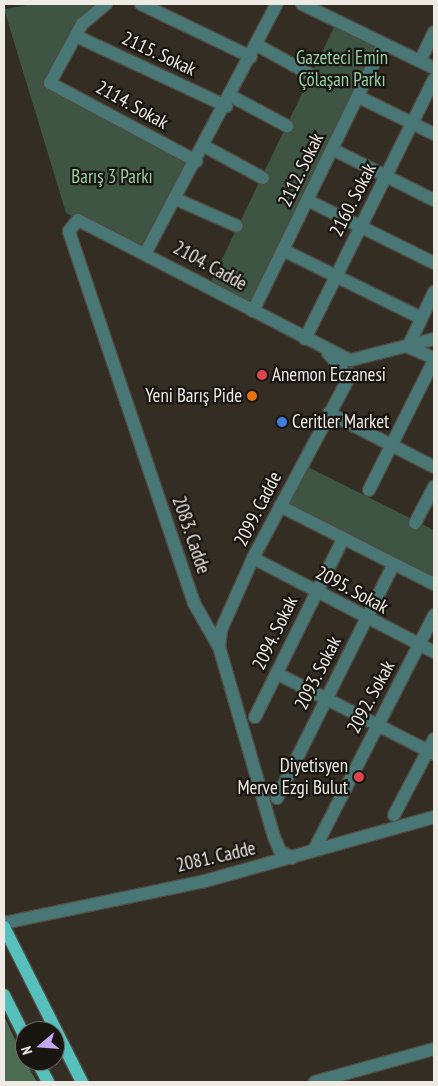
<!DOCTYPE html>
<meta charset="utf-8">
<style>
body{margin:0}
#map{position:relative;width:438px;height:1086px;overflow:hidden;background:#332d23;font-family:"PT Sans Narrow",sans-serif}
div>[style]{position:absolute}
.green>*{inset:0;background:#3d5542}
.forest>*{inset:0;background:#4d6d53}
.roads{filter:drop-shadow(1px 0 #514b42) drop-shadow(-1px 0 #514b42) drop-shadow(0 1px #514b42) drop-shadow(0 -1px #514b42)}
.minor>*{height:12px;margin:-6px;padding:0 6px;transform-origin:6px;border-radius:6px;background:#487775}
.major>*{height:12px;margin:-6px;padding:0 6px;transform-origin:6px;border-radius:6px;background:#55c0bc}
.dots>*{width:14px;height:14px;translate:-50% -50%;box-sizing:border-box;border:2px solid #191612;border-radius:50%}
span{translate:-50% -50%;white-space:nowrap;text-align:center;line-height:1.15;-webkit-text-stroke:4.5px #191612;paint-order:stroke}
.street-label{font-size:19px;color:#eeeae4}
.park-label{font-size:19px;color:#98d0a3}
.poi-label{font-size:19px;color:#eeeae4}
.left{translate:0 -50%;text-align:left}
.right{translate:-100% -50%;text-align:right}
.frame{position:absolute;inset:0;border:5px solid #eeeae4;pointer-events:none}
.north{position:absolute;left:15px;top:1021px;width:50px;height:50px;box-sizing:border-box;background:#191612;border:1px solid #6e6b66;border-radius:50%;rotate:252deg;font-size:14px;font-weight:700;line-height:20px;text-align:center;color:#eeeae4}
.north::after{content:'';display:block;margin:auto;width:18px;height:22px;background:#c4a7f1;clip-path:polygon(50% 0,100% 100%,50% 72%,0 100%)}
</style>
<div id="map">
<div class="green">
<div style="clip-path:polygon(34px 4px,104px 4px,50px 83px,196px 161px,146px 252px,66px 213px,4px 9px)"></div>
<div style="clip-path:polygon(337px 21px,383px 45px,253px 311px,208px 288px)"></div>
<div style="clip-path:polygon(302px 464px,434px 530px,434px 579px,280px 506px)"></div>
</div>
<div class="forest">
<div style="clip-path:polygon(4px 1016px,25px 1061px,37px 1082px,4px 1082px)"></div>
</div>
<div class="roads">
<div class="minor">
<div style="left:106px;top:4px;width:31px;rotate:140deg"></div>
<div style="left:82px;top:24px;width:67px;rotate:118.5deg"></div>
<div style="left:50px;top:83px;width:166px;rotate:28.1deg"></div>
<div style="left:141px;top:4px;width:122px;rotate:25.7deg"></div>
<div style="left:302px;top:4px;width:147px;rotate:25.9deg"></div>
<div style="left:76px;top:36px;width:166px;rotate:25deg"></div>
<div style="left:257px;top:45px;width:64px;rotate:29deg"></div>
<div style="left:420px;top:61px;width:32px;rotate:-64deg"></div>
<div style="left:231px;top:96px;width:64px;rotate:28.2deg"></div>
<div style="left:359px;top:97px;width:84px;rotate:26.3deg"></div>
<div style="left:204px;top:146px;width:67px;rotate:28.5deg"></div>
<div style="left:332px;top:149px;width:114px;rotate:26.6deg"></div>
<div style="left:178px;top:200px;width:64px;rotate:23.8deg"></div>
<div style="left:307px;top:200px;width:142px;rotate:26.4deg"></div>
<div style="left:283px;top:250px;width:154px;rotate:26.2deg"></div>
<div style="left:146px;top:252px;width:280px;rotate:-62.2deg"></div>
<div style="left:434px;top:292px;width:61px;rotate:115.3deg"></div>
<div style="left:408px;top:347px;width:28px;rotate:23deg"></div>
<div style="left:253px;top:311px;width:296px;rotate:-64deg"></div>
<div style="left:305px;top:339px;width:290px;rotate:-63.6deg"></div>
<div style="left:328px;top:353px;width:21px;rotate:49deg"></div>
<div style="left:351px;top:360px;width:86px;rotate:-14.2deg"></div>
<div style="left:329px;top:413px;width:118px;rotate:27.2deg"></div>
<div style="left:369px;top:490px;width:145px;rotate:-63.4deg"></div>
<div style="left:280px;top:506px;width:173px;rotate:26.9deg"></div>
<div style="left:415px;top:523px;width:41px;rotate:-62.2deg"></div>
<div style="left:253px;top:558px;width:204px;rotate:27.4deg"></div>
<div style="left:219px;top:647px;width:17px;rotate:-83deg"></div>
<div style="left:221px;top:630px;width:79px;rotate:-66deg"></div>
<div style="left:253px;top:558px;width:208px;rotate:-62deg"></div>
<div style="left:276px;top:673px;width:178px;rotate:27.1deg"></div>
<div style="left:255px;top:717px;width:199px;rotate:-63.7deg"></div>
<div style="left:277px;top:798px;width:260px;rotate:-63.5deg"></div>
<div style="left:394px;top:815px;width:86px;rotate:-62.2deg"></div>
<div style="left:314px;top:850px;width:264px;rotate:-62.9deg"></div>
<div style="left:292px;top:858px;width:14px;rotate:-150deg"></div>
<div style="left:280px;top:851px;width:15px;rotate:-113deg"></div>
<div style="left:274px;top:837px;width:198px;rotate:-106.1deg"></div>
<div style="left:219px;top:647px;width:51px;rotate:-119.6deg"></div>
<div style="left:194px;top:603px;width:392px;rotate:-108.6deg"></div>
<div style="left:69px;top:231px;width:14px;rotate:-51deg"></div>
<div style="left:78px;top:220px;width:305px;rotate:27.3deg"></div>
<div style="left:4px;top:923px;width:205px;rotate:-11.8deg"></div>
<div style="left:205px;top:881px;width:238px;rotate:-15.6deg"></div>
<div style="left:315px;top:1082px;width:123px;rotate:-15.5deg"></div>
</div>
<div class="major">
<div style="left:4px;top:927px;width:174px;rotate:63.3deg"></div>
<div style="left:4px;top:995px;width:47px;rotate:63.4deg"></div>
<div style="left:37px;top:1061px;width:24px;rotate:62deg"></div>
</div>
</div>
<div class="dots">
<div style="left:262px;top:375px;background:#e0444e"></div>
<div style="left:252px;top:396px;background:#e8710a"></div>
<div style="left:282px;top:422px;background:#3f7fe0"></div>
<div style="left:359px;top:777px;background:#e0444e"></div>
</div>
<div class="street-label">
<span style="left:159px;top:54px;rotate:25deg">2115. Sokak</span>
<span style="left:132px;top:105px;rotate:29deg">2114. Sokak</span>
<span style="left:301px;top:170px;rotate:-64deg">2112. Sokak</span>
<span style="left:353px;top:200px;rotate:-63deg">2160. Sokak</span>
<span style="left:210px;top:266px;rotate:29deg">2104. Cadde</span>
<span style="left:258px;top:509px;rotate:-63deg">2099. Cadde</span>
<span style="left:191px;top:535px;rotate:71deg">2083. Cadde</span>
<span style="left:352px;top:590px;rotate:28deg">2095. Sokak</span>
<span style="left:275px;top:633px;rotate:-64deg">2094. Sokak</span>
<span style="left:318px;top:673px;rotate:-63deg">2093. Sokak</span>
<span style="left:371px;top:697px;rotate:-62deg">2092. Sokak</span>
<span style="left:216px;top:857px;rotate:-13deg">2081. Cadde</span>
</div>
<div class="park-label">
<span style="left:342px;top:69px">Gazeteci Emin<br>Çölaşan Parkı</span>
<span style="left:112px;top:177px">Barış 3 Parkı</span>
</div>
<div class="poi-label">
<span class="left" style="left:272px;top:375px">Anemon Eczanesi</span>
<span class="right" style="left:242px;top:396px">Yeni Barış Pide</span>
<span class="left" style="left:292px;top:422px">Ceritler Market</span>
<span class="right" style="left:348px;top:777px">Diyetisyen<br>Merve Ezgi Bulut</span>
</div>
<div class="frame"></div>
<div class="north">N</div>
</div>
